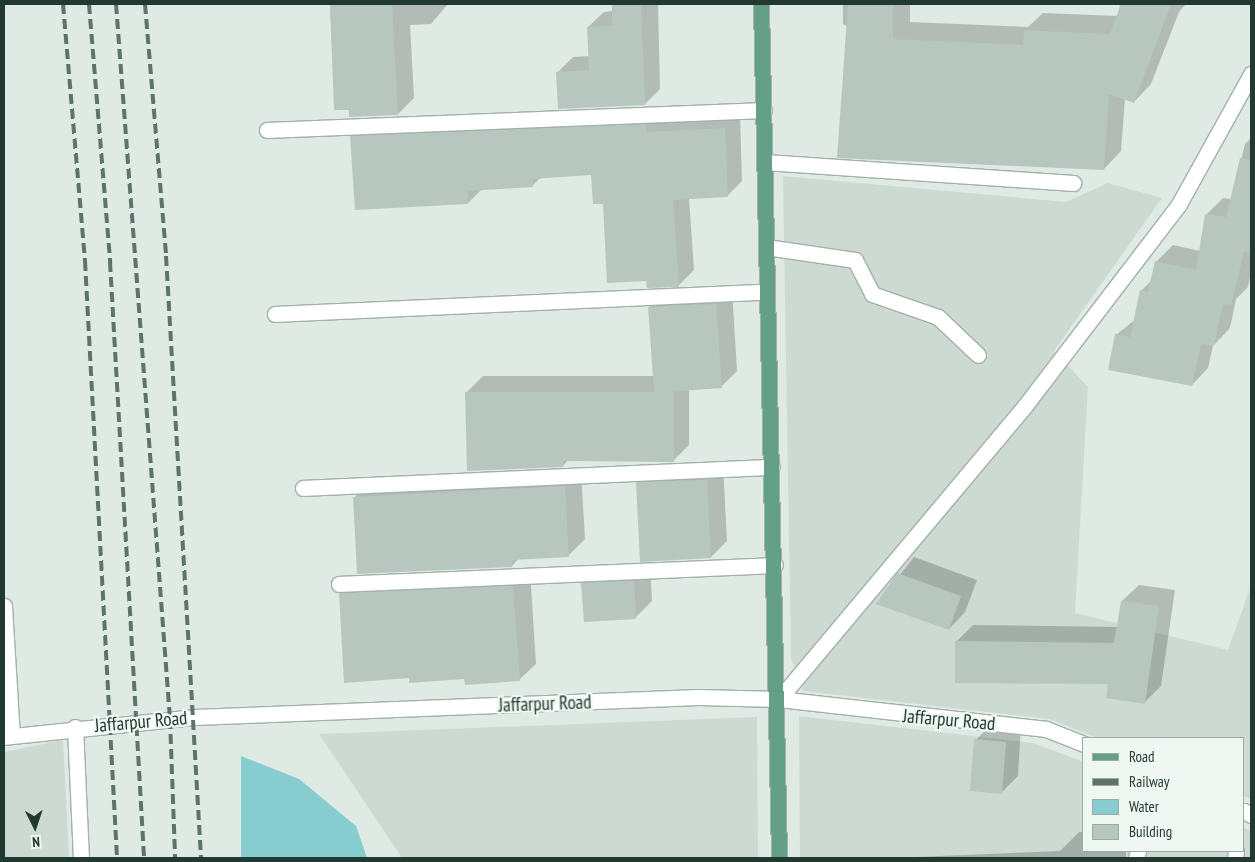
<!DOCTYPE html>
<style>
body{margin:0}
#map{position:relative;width:1255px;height:862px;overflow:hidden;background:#dfeae4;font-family:"PT Sans Narrow",sans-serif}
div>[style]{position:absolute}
.built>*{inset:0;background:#cddad2}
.water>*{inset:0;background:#87cccf}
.shadow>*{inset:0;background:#0003}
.building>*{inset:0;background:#b7c7bf}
.roads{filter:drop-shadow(1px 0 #a2b1aa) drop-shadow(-1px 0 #a2b1aa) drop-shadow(0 1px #a2b1aa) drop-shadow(0 -1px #a2b1aa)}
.minor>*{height:15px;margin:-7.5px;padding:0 7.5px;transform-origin:7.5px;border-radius:7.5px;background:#fff}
.major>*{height:15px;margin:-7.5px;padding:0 7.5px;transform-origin:7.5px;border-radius:7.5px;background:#649f88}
.rail>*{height:4px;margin-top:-2px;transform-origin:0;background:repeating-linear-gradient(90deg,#5b756b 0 10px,transparent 0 15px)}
span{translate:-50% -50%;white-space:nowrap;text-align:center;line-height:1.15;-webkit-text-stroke:4.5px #eff7f2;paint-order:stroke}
.street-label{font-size:19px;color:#213930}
.frame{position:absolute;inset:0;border:5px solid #213930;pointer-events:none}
.legend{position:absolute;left:1082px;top:737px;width:162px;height:115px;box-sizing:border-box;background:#eff7f2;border:1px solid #9daba4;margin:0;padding:6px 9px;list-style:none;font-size:15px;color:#213930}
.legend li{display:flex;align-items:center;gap:10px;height:25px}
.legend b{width:25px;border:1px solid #9daba4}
.north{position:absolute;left:10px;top:802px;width:50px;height:50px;-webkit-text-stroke:4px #eff7f2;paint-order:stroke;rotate:176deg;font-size:14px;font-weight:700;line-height:20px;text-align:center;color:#213930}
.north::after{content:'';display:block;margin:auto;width:18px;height:22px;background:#213930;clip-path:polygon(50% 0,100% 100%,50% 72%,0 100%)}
</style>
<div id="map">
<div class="built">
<div style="clip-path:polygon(783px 176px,1066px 202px,1108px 183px,1162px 198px,1054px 351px,1088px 387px,1075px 613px,1228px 650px,1251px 586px,1251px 799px,1244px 796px,1244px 738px,1098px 738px,1049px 719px,803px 691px,791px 658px)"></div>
<div style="clip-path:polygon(799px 716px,1033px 743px,1084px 762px,1084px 851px,1244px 851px,1244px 828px,1251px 831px,1251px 858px,800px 858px)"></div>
<div style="clip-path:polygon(757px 717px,758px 858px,402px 858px,319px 734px)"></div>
<div style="clip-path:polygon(63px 740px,69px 858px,4px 858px,4px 752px)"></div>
</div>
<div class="water">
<div style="clip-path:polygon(241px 756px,299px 779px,356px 826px,367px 858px,241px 858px)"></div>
</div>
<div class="shadow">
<div style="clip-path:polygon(330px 4px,448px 4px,431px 24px,410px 25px,414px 98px,398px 114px,335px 109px)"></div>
<div style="clip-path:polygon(613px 4px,658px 4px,660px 89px,645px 104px,558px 72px,573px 57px,590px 56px,588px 27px,604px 12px,613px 11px)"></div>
<div style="clip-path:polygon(843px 4px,910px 4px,910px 22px,1028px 27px,1043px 13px,1118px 16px,1120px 4px,1186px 4px,1179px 12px,1151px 84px,1134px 102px,1125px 98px,1121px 151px,1104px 169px,843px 24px)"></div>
<div style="clip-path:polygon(740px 114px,742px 181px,727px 196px,689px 198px,694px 270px,679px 285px,647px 279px,592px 173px,541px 177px,532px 186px,482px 189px,468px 203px,352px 137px,367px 121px)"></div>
<div style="clip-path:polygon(1251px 138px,1251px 272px,1248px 287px,1236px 299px,1230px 328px,1213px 346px,1208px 368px,1192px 385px,1116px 335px,1136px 319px,1141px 291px,1152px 280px,1156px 262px,1173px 245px,1200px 251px,1207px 214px,1223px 198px,1231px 199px,1245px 144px)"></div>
<div style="clip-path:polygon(732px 288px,737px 371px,721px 387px,689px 389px,689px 445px,673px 461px,568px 460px,563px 466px,467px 392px,483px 376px,654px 376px,649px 307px,665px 291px)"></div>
<div style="clip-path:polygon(723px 464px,727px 541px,711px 557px,637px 483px,654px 466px)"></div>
<div style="clip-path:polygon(581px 470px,585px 539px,568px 556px,519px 558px,512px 566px,354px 498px,370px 481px)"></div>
<div style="clip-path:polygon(914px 557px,977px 580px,965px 612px,949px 629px,877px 604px)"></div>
<div style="clip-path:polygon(650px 565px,652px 601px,636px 617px,582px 583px,599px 567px)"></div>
<div style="clip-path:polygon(530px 570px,536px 664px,519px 680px,465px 678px,340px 594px,356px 577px)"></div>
<div style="clip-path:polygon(1139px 585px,1175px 590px,1161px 686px,1144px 703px,1110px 683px,957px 641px,973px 625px,1118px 627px,1122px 601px)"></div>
<div style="clip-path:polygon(992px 723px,1021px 725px,1018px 776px,1001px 793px,976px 740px)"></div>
<div style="clip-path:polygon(1079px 832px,1084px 832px,1084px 851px,1126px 851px,1126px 858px,891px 858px,1060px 851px)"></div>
</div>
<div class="building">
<div style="clip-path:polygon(330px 4px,392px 4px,398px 115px,349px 117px,349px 110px,334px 110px)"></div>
<div style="clip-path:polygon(612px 4px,641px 4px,645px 105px,558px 109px,556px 72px,589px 70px,587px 27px,612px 26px)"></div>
<div style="clip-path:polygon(848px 4px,893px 4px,893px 39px,1023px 45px,1024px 30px,1110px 34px,1121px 4px,1171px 4px,1134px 103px,1109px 94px,1104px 170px,837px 158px)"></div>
<div style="clip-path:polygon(646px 124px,647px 132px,725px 128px,728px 197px,673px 200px,679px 287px,647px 288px,646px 281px,607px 283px,603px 204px,593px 204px,591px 175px,532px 179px,533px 187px,468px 191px,468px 204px,355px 210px,350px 136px)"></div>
<div style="clip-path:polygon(1240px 158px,1251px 160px,1251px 253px,1244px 252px,1231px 305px,1223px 304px,1214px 346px,1201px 344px,1192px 386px,1108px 370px,1115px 334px,1130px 337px,1140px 290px,1148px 292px,1155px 261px,1196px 270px,1205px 214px,1226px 217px)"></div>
<div style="clip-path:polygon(716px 304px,722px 388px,667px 392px,674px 392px,674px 462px,563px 461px,563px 467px,467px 471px,465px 392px,654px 392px,648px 307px)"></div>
<div style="clip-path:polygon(707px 480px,711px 558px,640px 562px,636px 482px)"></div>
<div style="clip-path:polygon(565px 486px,569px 557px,512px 560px,512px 567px,357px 574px,353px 497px)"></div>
<div style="clip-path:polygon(897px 573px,961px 596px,949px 630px,876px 604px)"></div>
<div style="clip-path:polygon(634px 581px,636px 619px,584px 622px,581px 583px)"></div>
<div style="clip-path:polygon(513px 586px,520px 681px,465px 685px,464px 679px,409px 683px,409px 678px,344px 683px,339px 593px)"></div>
<div style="clip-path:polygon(1121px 601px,1159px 606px,1145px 704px,1106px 698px,1108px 684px,955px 683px,955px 641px,1114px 643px)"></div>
<div style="clip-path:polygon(974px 739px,1006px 742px,1002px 794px,970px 791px)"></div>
</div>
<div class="roads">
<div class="minor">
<div style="left:267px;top:130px;width:497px;rotate:-2.3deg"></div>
<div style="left:765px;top:162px;width:309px;rotate:3.9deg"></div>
<div style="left:766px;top:247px;width:90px;rotate:8.3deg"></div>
<div style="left:855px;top:260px;width:38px;rotate:63deg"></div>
<div style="left:872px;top:294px;width:70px;rotate:19.2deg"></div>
<div style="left:938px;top:317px;width:55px;rotate:43.5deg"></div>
<div style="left:275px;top:314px;width:492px;rotate:-2.6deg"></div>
<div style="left:303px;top:488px;width:469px;rotate:-2.6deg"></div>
<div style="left:339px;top:584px;width:436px;rotate:-2.5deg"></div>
<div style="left:4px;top:606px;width:129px;rotate:86.5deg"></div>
<div style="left:779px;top:699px;width:381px;rotate:-50deg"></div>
<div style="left:1024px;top:407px;width:255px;rotate:-52.6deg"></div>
<div style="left:1179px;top:204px;width:149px;rotate:-61deg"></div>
<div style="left:75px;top:727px;width:131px;rotate:87.4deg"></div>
<div style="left:4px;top:737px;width:192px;rotate:-6deg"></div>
<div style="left:195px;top:717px;width:503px;rotate:-2.28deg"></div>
<div style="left:698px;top:697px;width:81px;rotate:1.4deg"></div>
<div style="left:779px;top:699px;width:269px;rotate:6.4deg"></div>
<div style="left:1046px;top:729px;width:41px;rotate:21.5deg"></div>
<div style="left:1244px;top:811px;width:8px;rotate:30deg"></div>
<div style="left:1136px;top:858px;width:7px;rotate:-74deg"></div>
<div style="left:1235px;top:858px;width:7px;rotate:-82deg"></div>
</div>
<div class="major">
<div style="left:761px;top:4px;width:854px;rotate:88.79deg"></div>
</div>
</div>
<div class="rail">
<div style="left:63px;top:4px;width:258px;rotate:85.1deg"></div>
<div style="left:85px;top:261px;width:598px;rotate:86.93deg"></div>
<div style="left:89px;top:4px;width:259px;rotate:85.3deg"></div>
<div style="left:110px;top:262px;width:597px;rotate:86.73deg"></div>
<div style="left:116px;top:4px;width:717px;rotate:85.68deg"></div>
<div style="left:170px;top:719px;width:139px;rotate:87.9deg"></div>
<div style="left:145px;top:4px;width:253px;rotate:85.2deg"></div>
<div style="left:166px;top:256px;width:603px;rotate:86.67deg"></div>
</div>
<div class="street-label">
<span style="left:545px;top:704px;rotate:-2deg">Jaffarpur Road</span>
<span style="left:949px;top:720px;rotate:5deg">Jaffarpur Road</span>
<span style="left:141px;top:722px;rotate:-5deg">Jaffarpur Road</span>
</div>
<div class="frame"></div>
<ul class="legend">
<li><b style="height:6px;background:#649f88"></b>Road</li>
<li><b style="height:6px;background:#5b756b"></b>Railway</li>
<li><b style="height:14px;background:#87cccf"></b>Water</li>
<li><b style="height:14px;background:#b7c7bf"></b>Building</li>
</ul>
<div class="north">N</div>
</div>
